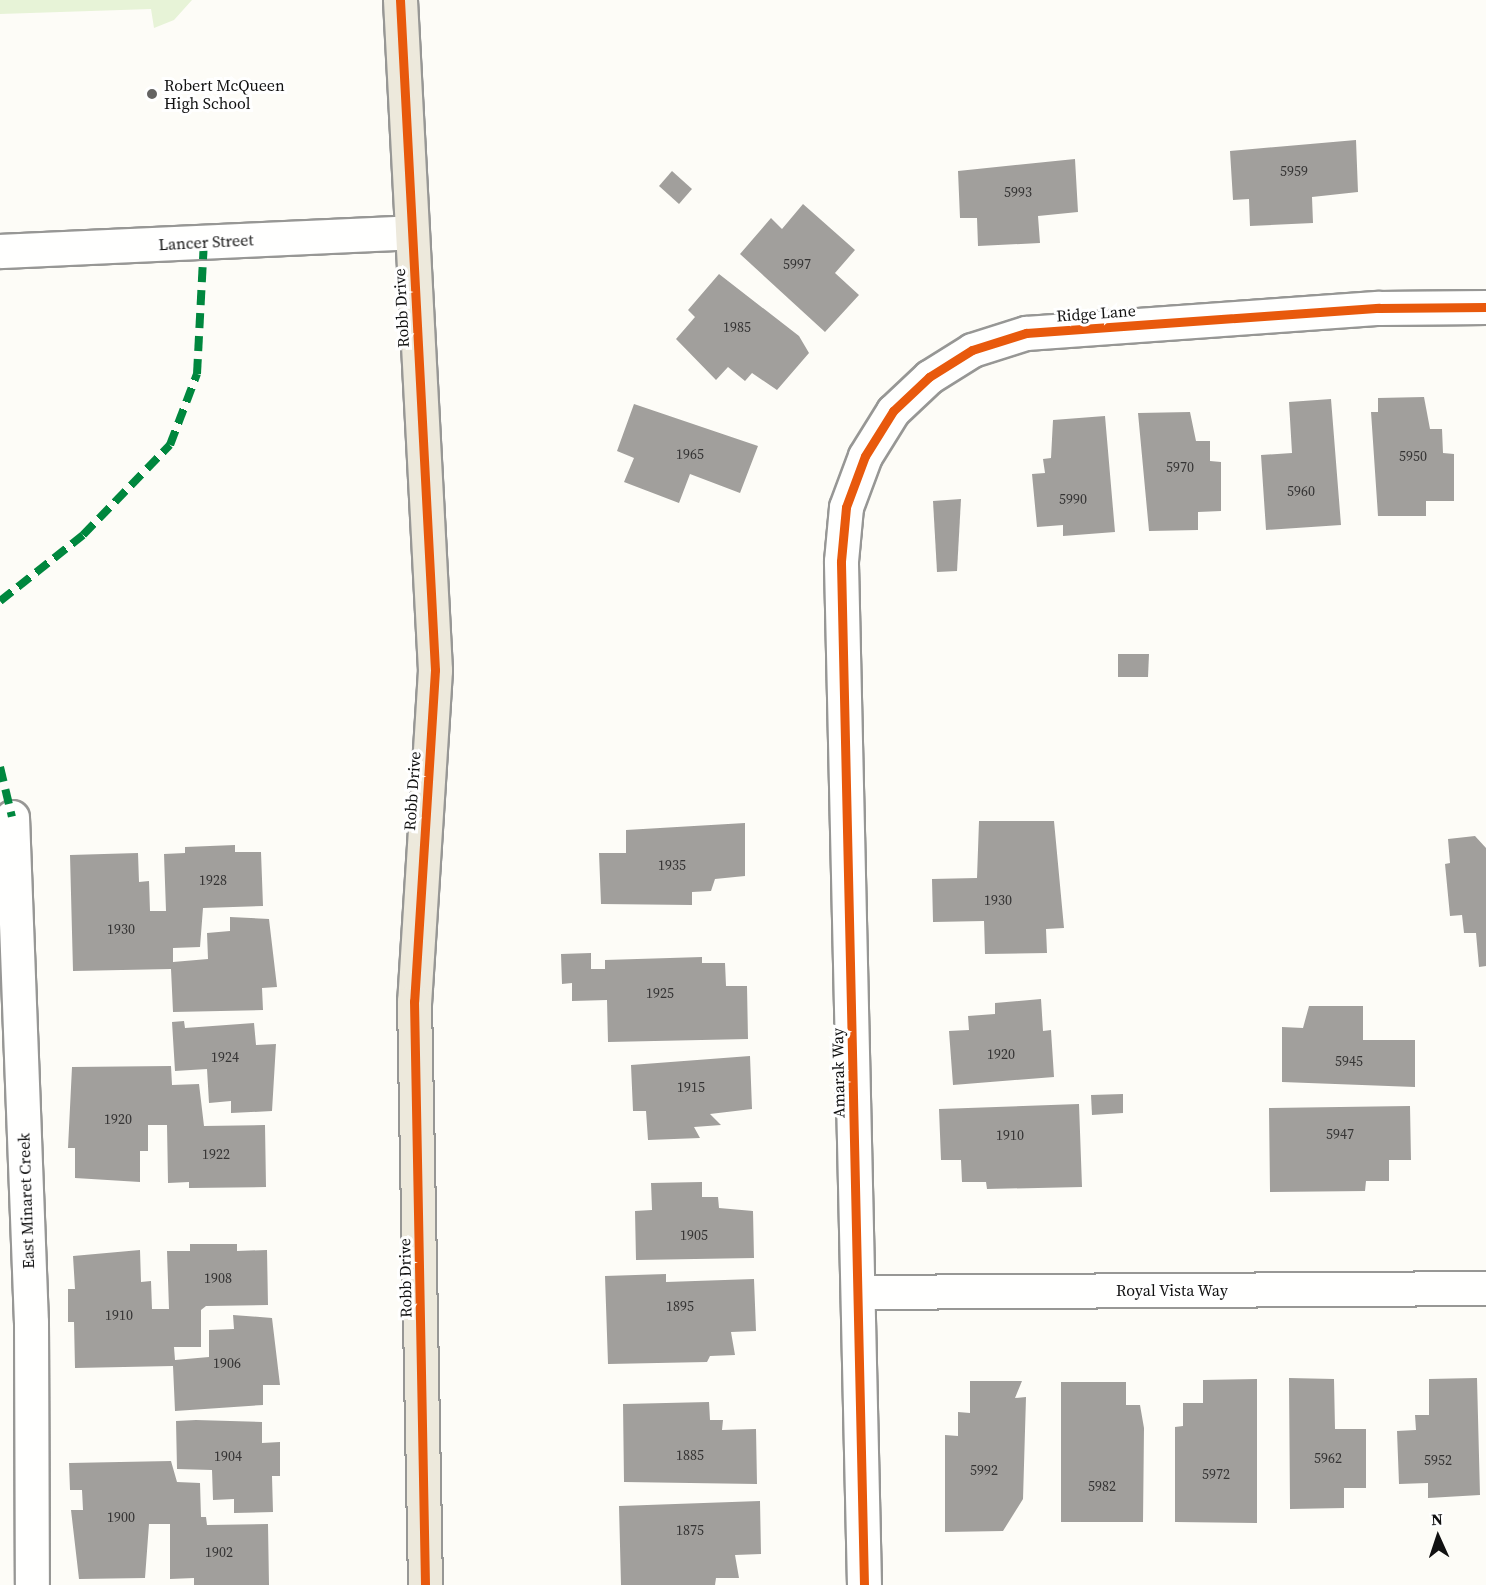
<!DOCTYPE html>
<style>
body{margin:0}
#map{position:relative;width:1486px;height:1585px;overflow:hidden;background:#fdfcf7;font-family:"Source Serif 4",serif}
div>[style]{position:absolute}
.green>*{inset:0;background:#e7f3d7}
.building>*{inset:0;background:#a19f9c}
.roads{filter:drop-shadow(2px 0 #979795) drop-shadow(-2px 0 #979795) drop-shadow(0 2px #979795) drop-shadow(0 -2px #979795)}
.minor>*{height:33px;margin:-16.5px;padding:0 16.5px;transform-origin:16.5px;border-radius:16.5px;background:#fffffe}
.major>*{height:33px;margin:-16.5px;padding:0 16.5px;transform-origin:16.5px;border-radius:16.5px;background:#ede9dc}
.quiet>*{height:8px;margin-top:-4px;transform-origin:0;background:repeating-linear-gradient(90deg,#00873e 0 15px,transparent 0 23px)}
.cycleway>*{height:9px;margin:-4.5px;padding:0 4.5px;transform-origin:4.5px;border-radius:4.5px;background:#e8590c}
.dots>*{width:16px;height:16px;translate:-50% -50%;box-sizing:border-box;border:3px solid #fff;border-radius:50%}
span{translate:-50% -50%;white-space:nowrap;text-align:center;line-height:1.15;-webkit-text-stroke:6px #fff;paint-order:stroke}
.number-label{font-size:14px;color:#353434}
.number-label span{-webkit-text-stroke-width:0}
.poi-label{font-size:16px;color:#111}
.left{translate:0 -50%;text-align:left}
.street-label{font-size:16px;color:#111}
.north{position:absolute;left:1408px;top:1507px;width:60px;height:60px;-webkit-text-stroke:4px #fff;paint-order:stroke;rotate:357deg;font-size:16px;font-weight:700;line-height:24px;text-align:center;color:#111}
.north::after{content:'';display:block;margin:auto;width:21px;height:27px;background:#111;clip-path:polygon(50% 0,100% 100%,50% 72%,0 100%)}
</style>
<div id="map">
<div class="green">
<div style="clip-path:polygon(0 0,192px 0,174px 20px,154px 28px,151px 9px,0 14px)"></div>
</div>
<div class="building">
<div style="clip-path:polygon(1356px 140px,1358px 192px,1312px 197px,1313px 223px,1250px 226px,1249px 199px,1233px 200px,1230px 151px)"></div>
<div style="clip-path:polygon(1075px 159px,1078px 212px,1038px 216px,1040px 243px,978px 246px,977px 218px,960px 218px,958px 171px)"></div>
<div style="clip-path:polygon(672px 171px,692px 189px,679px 204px,659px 186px)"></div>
<div style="clip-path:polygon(803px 204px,855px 250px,835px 273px,859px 295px,825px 332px,740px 254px,771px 218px,782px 229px)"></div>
<div style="clip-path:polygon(719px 274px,799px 336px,809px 353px,777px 390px,752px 373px,745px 381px,728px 367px,716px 380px,676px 339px,695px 317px,688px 310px)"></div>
<div style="clip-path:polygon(1424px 397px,1430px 429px,1442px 429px,1443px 453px,1454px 454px,1454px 501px,1426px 501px,1426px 516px,1378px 516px,1371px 412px,1378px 412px,1378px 398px)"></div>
<div style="clip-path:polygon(1331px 399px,1341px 525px,1266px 530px,1261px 455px,1292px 453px,1289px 402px)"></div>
<div style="clip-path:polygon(634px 404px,758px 446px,740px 493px,690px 474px,679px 503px,624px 482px,634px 458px,617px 451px)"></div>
<div style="clip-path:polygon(1190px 412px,1196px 441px,1210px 441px,1210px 461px,1221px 462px,1221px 511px,1198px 512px,1198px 530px,1149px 531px,1138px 413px)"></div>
<div style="clip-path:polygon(1105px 416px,1115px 532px,1063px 536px,1063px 525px,1037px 527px,1032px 474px,1045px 473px,1043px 459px,1051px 458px,1053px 420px)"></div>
<div style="clip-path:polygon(961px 499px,957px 571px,937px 572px,933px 501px)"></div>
<div style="clip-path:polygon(1118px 654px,1149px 654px,1148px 677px,1118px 677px)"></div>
<div style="clip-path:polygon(979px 821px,1054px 821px,1064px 928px,1046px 929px,1047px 953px,985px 954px,984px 921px,933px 922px,932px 879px,977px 878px)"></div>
<div style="clip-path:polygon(745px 823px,745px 876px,715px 879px,711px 891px,692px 892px,692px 905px,601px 904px,599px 853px,626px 853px,626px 830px)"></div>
<div style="clip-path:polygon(1475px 836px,1486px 848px,1486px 966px,1479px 967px,1476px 933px,1464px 933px,1462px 915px,1450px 916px,1445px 864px,1450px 863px,1448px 839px)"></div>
<div style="clip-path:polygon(235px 845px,235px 852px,261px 852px,263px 906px,203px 908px,200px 947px,173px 948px,173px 962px,208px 959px,207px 933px,230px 931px,230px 917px,269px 919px,277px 987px,262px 988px,263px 1010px,173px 1012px,171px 969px,73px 971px,70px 855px,138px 853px,139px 882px,149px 881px,150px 911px,166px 911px,164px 854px,185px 853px,185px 847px)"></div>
<div style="clip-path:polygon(591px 953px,591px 969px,605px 969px,605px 960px,702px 957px,702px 963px,725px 963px,726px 986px,747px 986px,748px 1039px,608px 1042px,607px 1000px,572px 1001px,572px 983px,562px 984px,561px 954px)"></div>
<div style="clip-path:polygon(1041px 999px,1043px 1031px,1051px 1030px,1054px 1077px,953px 1085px,949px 1031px,969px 1030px,968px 1016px,995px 1014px,995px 1003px)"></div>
<div style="clip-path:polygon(1309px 1006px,1363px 1006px,1363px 1040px,1415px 1040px,1415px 1087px,1282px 1082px,1282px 1027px,1303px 1028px)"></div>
<div style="clip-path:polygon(184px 1021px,185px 1028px,254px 1023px,256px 1045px,276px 1044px,272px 1111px,231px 1113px,231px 1101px,209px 1103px,207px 1069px,175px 1071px,172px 1022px)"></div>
<div style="clip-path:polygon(750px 1056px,752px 1109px,710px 1114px,721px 1125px,694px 1127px,700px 1138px,648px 1140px,646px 1111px,633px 1111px,631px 1065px)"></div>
<div style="clip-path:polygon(171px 1066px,172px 1085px,199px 1084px,204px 1126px,265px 1125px,266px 1187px,189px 1188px,189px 1182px,168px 1183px,167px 1125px,148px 1125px,148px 1151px,140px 1151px,140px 1182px,75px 1178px,75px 1148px,68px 1148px,72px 1067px)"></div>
<div style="clip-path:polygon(1123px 1094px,1123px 1113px,1092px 1115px,1091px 1095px)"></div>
<div style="clip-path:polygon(1079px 1104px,1082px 1187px,987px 1189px,986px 1182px,962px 1182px,961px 1160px,941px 1160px,939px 1109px)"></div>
<div style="clip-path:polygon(1410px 1106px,1411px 1160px,1389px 1160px,1389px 1181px,1366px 1181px,1365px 1191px,1270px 1192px,1269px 1108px)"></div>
<div style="clip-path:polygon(702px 1182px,702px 1197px,718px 1197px,719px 1208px,753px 1211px,754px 1258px,636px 1260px,635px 1211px,652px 1210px,651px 1183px)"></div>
<div style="clip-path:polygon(190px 1244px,237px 1244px,237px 1251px,267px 1250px,268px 1305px,206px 1306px,201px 1310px,201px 1347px,174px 1347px,175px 1360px,209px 1357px,209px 1330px,234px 1329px,233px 1315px,272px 1318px,280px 1385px,263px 1385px,263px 1405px,175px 1411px,173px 1366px,75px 1368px,74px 1322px,68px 1322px,68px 1289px,75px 1289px,73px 1256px,140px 1250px,141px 1282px,151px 1281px,152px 1309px,169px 1309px,167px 1251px,190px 1251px)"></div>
<div style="clip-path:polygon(666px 1274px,666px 1282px,754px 1279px,756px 1331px,731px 1332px,735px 1355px,710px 1356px,707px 1362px,608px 1364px,605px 1276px)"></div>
<div style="clip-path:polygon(1289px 1378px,1334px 1379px,1335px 1429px,1366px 1429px,1366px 1488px,1344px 1488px,1344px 1508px,1290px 1509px)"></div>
<div style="clip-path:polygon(1477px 1378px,1480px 1495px,1428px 1498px,1428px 1483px,1399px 1484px,1397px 1431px,1416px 1430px,1415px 1415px,1429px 1415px,1429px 1379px)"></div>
<div style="clip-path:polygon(1257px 1379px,1257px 1523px,1175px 1522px,1175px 1427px,1183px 1426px,1183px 1403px,1203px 1403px,1203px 1380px)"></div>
<div style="clip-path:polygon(970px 1381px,1022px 1381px,1015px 1398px,1026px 1397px,1023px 1499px,1003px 1531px,945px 1532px,945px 1435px,958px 1436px,958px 1412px,970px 1413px)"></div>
<div style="clip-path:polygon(1061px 1382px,1126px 1382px,1126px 1405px,1140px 1405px,1144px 1428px,1143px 1522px,1061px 1522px)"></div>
<div style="clip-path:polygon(709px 1402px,710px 1420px,723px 1420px,722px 1430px,756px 1429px,757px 1484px,624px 1482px,623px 1404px)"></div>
<div style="clip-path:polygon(196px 1420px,262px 1422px,262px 1443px,280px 1442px,280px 1476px,272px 1476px,273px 1512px,234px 1513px,234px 1499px,213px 1500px,212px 1470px,177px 1469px,176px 1421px)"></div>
<div style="clip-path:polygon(171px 1461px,177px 1482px,200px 1483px,201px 1517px,206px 1517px,207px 1525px,268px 1524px,269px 1585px,194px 1585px,194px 1578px,170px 1579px,170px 1524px,149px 1524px,145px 1578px,79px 1579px,71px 1510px,83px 1510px,82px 1490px,70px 1490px,69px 1463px)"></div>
<div style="clip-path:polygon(760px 1501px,761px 1554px,735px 1555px,739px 1578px,716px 1578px,715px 1585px,621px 1585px,619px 1506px)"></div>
</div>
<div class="roads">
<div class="minor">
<div style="left:0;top:251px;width:412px;rotate:-2.6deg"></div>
<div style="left:12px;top:817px;width:505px;rotate:87.85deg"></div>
<div style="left:31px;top:1322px;width:263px;rotate:89.8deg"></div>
<div style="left:858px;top:1292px;width:628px;rotate:-0.36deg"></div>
<div style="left:864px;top:1585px;width:1024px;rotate:-91.29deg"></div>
<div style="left:841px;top:561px;width:54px;rotate:-84.7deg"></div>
<div style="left:846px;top:507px;width:54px;rotate:-69.6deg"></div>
<div style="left:865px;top:456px;width:53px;rotate:-58.1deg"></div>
<div style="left:893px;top:411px;width:50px;rotate:-43.4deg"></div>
<div style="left:929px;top:377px;width:51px;rotate:-32.1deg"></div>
<div style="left:972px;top:350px;width:57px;rotate:-17.5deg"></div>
<div style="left:1026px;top:333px;width:354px;rotate:-4.1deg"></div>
<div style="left:1379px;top:308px;width:107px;rotate:-0.5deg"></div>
</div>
<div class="major">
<div style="left:400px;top:0;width:671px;rotate:87.01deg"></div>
<div style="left:435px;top:670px;width:332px;rotate:93.6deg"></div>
<div style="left:414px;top:1001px;width:584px;rotate:88.92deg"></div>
</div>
</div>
<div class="quiet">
<div style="left:0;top:601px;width:106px;rotate:-38.5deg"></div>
<div style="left:83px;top:535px;width:125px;rotate:-46deg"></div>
<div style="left:170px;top:445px;width:76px;rotate:-69.2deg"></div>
<div style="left:197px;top:374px;width:132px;rotate:-87deg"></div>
<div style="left:0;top:767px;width:51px;rotate:76.5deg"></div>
</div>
<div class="cycleway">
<div style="left:400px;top:0;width:671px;rotate:87.01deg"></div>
<div style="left:435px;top:670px;width:332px;rotate:93.6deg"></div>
<div style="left:414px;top:1001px;width:584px;rotate:88.92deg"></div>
<div style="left:864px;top:1585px;width:1024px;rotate:-91.29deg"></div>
<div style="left:841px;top:561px;width:54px;rotate:-84.7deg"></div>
<div style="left:846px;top:507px;width:54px;rotate:-69.6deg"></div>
<div style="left:865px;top:456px;width:53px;rotate:-58.1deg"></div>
<div style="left:893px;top:411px;width:50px;rotate:-43.4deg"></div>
<div style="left:929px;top:377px;width:51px;rotate:-32.1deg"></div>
<div style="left:972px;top:350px;width:57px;rotate:-17.5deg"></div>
<div style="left:1026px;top:333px;width:354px;rotate:-4.1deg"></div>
<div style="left:1379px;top:308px;width:107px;rotate:-0.5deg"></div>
</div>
<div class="dots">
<div style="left:152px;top:94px;background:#646362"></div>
</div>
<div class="number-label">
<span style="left:1294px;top:171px">5959</span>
<span style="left:1018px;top:192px">5993</span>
<span style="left:797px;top:264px">5997</span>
<span style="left:737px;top:327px">1985</span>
<span style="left:690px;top:454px">1965</span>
<span style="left:1413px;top:456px">5950</span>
<span style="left:1180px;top:467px">5970</span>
<span style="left:1301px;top:491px">5960</span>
<span style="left:1073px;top:499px">5990</span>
<span style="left:672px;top:865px">1935</span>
<span style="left:213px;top:880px">1928</span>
<span style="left:998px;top:900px">1930</span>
<span style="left:121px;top:929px">1930</span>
<span style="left:660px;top:993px">1925</span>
<span style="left:1001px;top:1054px">1920</span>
<span style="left:225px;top:1057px">1924</span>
<span style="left:1349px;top:1061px">5945</span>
<span style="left:691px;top:1087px">1915</span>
<span style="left:118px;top:1119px">1920</span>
<span style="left:1340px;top:1134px">5947</span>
<span style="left:1010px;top:1135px">1910</span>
<span style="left:216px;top:1154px">1922</span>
<span style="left:694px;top:1235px">1905</span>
<span style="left:218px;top:1278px">1908</span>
<span style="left:680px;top:1306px">1895</span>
<span style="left:119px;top:1315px">1910</span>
<span style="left:227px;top:1363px">1906</span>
<span style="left:690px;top:1455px">1885</span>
<span style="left:228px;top:1456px">1904</span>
<span style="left:1328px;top:1458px">5962</span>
<span style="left:1438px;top:1460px">5952</span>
<span style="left:984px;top:1470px">5992</span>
<span style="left:1216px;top:1474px">5972</span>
<span style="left:1102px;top:1486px">5982</span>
<span style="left:121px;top:1517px">1900</span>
<span style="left:690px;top:1530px">1875</span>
<span style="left:219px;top:1552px">1902</span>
</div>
<div class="poi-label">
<span class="left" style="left:164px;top:94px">Robert McQueen<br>High School</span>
</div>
<div class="street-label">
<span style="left:206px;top:242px;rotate:-3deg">Lancer Street</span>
<span style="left:401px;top:308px;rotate:-93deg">Robb Drive</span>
<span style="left:1096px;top:313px;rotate:-4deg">Ridge Lane</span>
<span style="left:412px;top:791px;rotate:-86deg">Robb Drive</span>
<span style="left:838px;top:1073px;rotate:-91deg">Amarak Way</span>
<span style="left:26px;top:1201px;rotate:-92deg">East Minaret Creek</span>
<span style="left:405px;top:1278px;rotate:-91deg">Robb Drive</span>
<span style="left:1172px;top:1290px">Royal Vista Way</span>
</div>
<div class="north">N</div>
</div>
